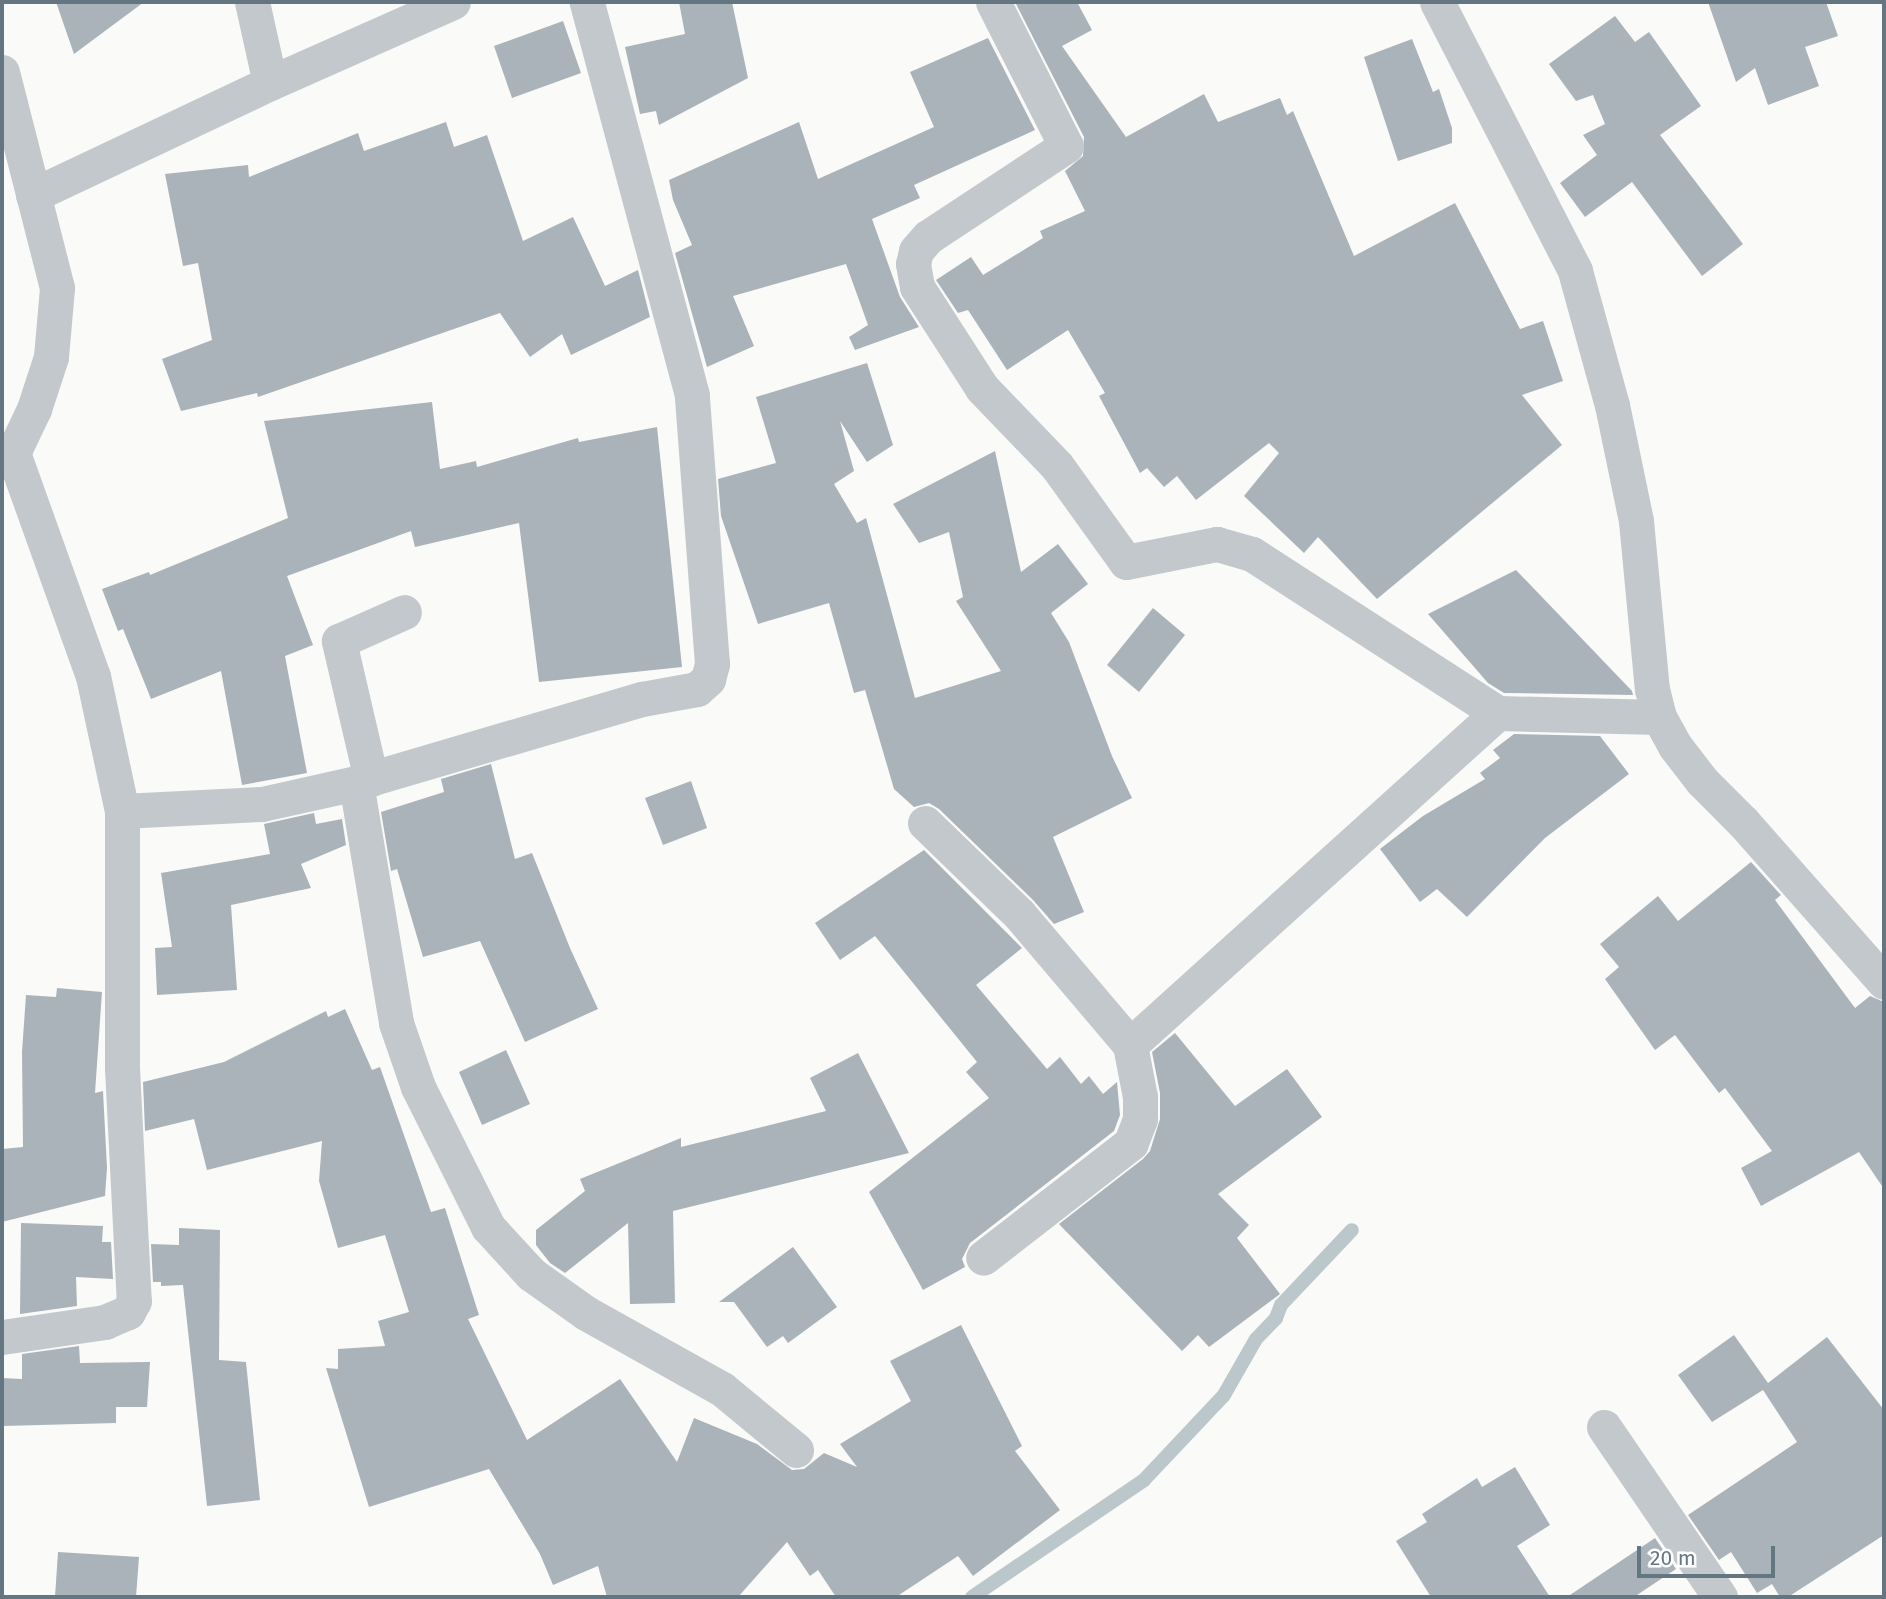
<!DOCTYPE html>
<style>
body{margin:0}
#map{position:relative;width:1886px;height:1599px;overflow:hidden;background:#fafaf8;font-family:"Fira Sans",sans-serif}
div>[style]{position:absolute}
.stream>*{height:14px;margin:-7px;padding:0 7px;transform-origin:7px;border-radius:7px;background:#bbc7cb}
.building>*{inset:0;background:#aab3b9}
.street>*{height:35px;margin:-17.5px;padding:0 17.5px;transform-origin:17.5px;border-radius:17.5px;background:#c3c8cc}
span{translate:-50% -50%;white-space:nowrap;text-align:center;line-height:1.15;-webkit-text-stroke:7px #fff;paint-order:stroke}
.frame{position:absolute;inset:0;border:4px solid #657683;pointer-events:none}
.scale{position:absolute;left:1637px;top:1546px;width:138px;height:32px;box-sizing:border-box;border:4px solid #657683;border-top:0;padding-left:9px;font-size:21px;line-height:24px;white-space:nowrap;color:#657683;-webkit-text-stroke:5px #fff;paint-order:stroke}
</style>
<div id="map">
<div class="stream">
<div style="left:972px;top:1597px;width:208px;rotate:-34.2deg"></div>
<div style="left:1144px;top:1480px;width:117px;rotate:-46.7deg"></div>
<div style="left:1224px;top:1395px;width:64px;rotate:-60.3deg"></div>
<div style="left:1256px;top:1339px;width:29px;rotate:-46deg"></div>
<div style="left:1276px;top:1318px;width:14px;rotate:-69deg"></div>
<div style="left:1281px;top:1305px;width:103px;rotate:-46.6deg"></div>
</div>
<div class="building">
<div style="clip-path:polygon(56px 2px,144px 2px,74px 54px)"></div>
<div style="clip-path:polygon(679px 2px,732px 2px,748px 78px,659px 125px,656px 111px,640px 114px,625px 47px,685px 34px)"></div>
<div style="clip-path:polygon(1015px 2px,1077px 2px,1092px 30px,1062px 46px,1126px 137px,1204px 94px,1218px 122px,1280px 98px,1287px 115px,1293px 111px,1354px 256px,1455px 203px,1520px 329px,1543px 321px,1563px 381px,1522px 395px,1562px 445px,1377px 599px,1318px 537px,1304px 553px,1244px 496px,1279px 453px,1269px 443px,1196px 500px,1177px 476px,1164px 487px,1147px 468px,1140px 473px,1099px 396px,1105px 393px,1068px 330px,1007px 370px,968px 310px,958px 313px,936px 280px,971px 257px,983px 275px,1043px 238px,1040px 231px,1085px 211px,1065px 171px,1083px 156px,1084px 137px)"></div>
<div style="clip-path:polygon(1708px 2px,1826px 2px,1838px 36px,1805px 47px,1819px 86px,1768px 105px,1755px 68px,1736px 82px)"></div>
<div style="clip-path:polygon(1615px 16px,1635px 42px,1649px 32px,1701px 106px,1660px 135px,1743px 244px,1702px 276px,1632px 182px,1585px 217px,1560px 183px,1597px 155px,1583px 135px,1605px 124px,1593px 95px,1576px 101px,1549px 64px)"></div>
<div style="clip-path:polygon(563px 21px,581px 73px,512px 98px,494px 46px)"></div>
<div style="clip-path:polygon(988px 38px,1035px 130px,914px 185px,920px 198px,872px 219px,900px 297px,919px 327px,855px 350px,849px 337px,868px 325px,846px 264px,733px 296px,754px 346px,707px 367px,675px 253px,692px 245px,673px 200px,669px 180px,799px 122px,818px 179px,934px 127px,910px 72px)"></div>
<div style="clip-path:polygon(1412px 39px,1433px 92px,1439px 89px,1452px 128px,1452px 143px,1398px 161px,1364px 57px)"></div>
<div style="clip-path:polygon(446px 122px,454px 147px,487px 135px,523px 241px,573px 217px,605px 286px,638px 270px,650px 317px,571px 355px,562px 334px,530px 357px,500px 313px,258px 397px,257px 393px,181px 411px,162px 359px,212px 340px,198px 263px,183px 266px,165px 174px,248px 165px,249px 177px,358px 133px,364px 151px)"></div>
<div style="clip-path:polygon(867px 363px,893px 445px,867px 462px,840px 421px,854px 471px,834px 484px,857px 523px,866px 518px,915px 698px,1001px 671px,956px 601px,963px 597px,949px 532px,919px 543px,893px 504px,995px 451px,1021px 572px,1058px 544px,1088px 584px,1051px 613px,1069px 642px,1112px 756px,1132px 798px,1053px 837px,1084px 912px,1054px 924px,1033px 900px,939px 809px,929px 803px,914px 807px,894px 789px,865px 690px,854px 693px,829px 603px,758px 624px,721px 516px,718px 479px,776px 463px,756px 397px)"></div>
<div style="clip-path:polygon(432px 402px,440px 469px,476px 461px,477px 467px,578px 438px,579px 442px,657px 427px,682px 667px,539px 682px,519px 523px,415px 547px,411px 531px,287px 576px,313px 645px,285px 656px,307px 773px,242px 785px,221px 671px,151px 699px,123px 629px,118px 631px,102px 589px,149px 572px,150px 575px,288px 518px,264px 421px)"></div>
<div style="clip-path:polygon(1516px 570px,1632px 691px,1633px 695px,1504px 693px,1488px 683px,1428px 614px)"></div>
<div style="clip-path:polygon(1153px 608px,1185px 635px,1139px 692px,1107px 665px)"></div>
<div style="clip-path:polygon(1514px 734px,1600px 736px,1629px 774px,1545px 838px,1467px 917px,1437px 889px,1420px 902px,1380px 849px,1423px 816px,1485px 779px,1480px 773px,1500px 758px,1493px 750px)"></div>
<div style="clip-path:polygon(491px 764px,515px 859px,532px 853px,570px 948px,598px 1009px,525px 1042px,480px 941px,423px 957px,397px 869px,391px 871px,381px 812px,444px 792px,441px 779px)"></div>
<div style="clip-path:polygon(691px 781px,707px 828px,663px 845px,645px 798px)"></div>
<div style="clip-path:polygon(314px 813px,316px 824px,342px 819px,346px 845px,301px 864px,311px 888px,231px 905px,237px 990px,157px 995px,155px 948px,172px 947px,161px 873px,270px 854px,264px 824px)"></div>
<div style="clip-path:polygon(924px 850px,1022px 948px,976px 985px,1047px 1069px,1060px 1057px,1081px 1084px,1089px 1076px,1103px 1094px,1117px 1082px,1120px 1115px,1114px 1131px,970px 1243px,962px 1259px,965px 1267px,923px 1290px,869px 1192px,989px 1098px,966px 1072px,977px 1062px,875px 936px,840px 960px,815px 923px)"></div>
<div style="clip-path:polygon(1751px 862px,1781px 895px,1775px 900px,1855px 1008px,1870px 996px,1884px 1002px,1884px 1189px,1859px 1152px,1761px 1206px,1741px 1168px,1772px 1151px,1725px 1088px,1719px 1093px,1675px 1035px,1655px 1050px,1605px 979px,1619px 967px,1600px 944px,1658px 896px,1678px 921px)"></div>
<div style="clip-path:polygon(57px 988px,102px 992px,95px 1093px,103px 1091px,107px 1168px,105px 1196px,2px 1222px,2px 1149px,23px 1147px,22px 1052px,26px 995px,56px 997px)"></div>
<div style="clip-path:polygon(345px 1009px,372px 1070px,380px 1067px,431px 1212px,445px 1208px,479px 1315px,468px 1319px,527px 1440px,620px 1379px,677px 1462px,694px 1418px,757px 1444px,792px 1470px,804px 1469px,824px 1453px,857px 1467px,840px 1444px,911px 1401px,890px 1361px,961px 1325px,1022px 1446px,1015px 1451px,1060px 1510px,973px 1576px,958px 1556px,896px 1597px,836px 1597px,818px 1570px,810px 1576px,787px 1542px,738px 1597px,607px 1597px,598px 1566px,553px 1585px,540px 1554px,489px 1469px,369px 1507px,326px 1368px,338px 1369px,338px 1349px,385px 1346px,378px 1321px,409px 1312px,385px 1235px,338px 1248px,319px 1181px,322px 1141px,207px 1170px,194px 1119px,145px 1131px,143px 1082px,224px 1062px,326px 1011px,328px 1017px)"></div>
<div style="clip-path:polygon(1175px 1033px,1235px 1106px,1287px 1069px,1322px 1117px,1218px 1194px,1249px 1225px,1237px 1238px,1280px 1294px,1209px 1347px,1198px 1335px,1182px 1351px,1059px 1224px,1143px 1159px,1150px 1151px,1160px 1119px,1160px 1093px,1152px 1052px)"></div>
<div style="clip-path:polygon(506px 1050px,530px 1104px,482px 1125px,459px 1072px)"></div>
<div style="clip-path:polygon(858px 1053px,909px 1153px,673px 1211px,675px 1303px,630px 1304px,628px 1223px,565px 1273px,550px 1263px,536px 1245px,536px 1230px,585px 1191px,580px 1179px,681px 1138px,681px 1147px,826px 1111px,810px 1078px)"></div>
<div style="clip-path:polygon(21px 1223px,103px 1226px,102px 1242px,111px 1242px,113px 1279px,76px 1277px,77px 1306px,20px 1314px)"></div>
<div style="clip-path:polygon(179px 1228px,220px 1230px,219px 1360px,246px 1362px,260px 1500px,207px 1506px,183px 1285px,161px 1286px,161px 1282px,153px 1282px,151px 1244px,179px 1245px)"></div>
<div style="clip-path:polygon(793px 1247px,837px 1307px,788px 1343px,783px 1336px,767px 1347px,734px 1302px,719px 1302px)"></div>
<div style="clip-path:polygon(1734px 1335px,1768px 1383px,1827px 1337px,1884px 1410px,1884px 1535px,1788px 1597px,1780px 1597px,1772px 1584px,1757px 1593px,1731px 1552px,1719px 1560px,1688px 1515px,1797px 1442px,1763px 1390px,1712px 1422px,1678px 1375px)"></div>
<div style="clip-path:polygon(79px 1346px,80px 1363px,150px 1362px,147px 1407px,116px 1407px,116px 1423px,2px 1426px,2px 1378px,22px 1379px,22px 1354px)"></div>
<div style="clip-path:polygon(1515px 1467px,1550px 1525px,1517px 1546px,1550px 1597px,1431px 1597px,1396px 1541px,1427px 1522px,1422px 1514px,1477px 1478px,1482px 1487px)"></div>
<div style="clip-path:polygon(1655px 1538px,1676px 1569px,1634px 1597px,1567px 1597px)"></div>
<div style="clip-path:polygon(58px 1552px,139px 1557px,136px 1597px,55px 1597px)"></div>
</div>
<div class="street">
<div style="left:252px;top:2px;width:83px;rotate:77.5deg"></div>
<div style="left:993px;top:2px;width:161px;rotate:63.1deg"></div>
<div style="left:1066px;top:146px;width:165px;rotate:146.6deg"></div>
<div style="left:928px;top:237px;width:18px;rotate:131deg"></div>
<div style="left:916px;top:251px;width:13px;rotate:103deg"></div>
<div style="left:913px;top:264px;width:23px;rotate:80deg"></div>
<div style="left:917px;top:287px;width:120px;rotate:57.2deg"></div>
<div style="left:982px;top:388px;width:108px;rotate:46.1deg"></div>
<div style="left:1057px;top:466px;width:118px;rotate:54.3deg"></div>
<div style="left:1126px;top:562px;width:93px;rotate:-11.2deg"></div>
<div style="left:1217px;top:544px;width:36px;rotate:16deg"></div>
<div style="left:1252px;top:554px;width:293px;rotate:32.9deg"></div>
<div style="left:1498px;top:713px;width:161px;rotate:1.4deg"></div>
<div style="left:1437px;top:2px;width:302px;rotate:62.8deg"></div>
<div style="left:1575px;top:271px;width:139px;rotate:74.6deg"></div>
<div style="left:1612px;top:405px;width:118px;rotate:78.3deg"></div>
<div style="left:1636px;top:521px;width:169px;rotate:84.6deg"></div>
<div style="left:1652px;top:689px;width:29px;rotate:76deg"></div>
<div style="left:1659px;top:717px;width:33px;rotate:61deg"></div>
<div style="left:1675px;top:746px;width:44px;rotate:52.4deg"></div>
<div style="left:1702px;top:781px;width:58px;rotate:45deg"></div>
<div style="left:1743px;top:822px;width:213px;rotate:48.6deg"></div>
<div style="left:2px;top:72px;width:223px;rotate:75.7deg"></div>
<div style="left:57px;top:288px;width:69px;rotate:95deg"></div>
<div style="left:51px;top:357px;width:55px;rotate:108.1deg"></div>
<div style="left:34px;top:409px;width:49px;rotate:115.5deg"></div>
<div style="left:33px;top:195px;width:262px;rotate:-25.3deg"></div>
<div style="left:270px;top:83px;width:200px;rotate:-23.9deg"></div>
<div style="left:2px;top:456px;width:11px;rotate:-15deg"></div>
<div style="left:13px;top:453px;width:237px;rotate:70.3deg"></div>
<div style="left:93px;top:676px;width:138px;rotate:77.9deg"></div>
<div style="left:122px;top:811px;width:257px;rotate:90deg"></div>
<div style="left:122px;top:1068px;width:233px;rotate:87.1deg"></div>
<div style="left:134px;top:1301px;width:13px;rotate:119deg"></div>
<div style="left:128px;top:1312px;width:25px;rotate:157deg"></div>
<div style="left:105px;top:1322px;width:104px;rotate:171.7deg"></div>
<div style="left:371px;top:779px;width:142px;rotate:-103.1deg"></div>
<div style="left:339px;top:641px;width:71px;rotate:-24deg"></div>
<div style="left:356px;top:783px;width:298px;rotate:-16.4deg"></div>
<div style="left:642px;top:699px;width:56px;rotate:-10.3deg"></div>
<div style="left:697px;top:689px;width:15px;rotate:-42deg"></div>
<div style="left:708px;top:679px;width:16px;rotate:-75deg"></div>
<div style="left:712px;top:664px;width:270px;rotate:-94.3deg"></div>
<div style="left:692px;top:395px;width:407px;rotate:-105deg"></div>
<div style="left:122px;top:811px;width:140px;rotate:-2.9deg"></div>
<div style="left:262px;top:804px;width:96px;rotate:-12.6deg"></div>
<div style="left:356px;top:783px;width:243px;rotate:80.5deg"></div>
<div style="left:396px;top:1023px;width:68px;rotate:71deg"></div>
<div style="left:418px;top:1087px;width:157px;rotate:63.4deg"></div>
<div style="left:488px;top:1227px;width:64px;rotate:47.5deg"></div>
<div style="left:531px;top:1274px;width:67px;rotate:35.3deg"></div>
<div style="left:586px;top:1313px;width:156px;rotate:29.2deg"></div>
<div style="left:722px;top:1389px;width:96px;rotate:39.5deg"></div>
<div style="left:925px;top:823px;width:131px;rotate:44.1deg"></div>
<div style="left:1019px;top:914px;width:172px;rotate:49.7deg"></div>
<div style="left:1130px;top:1045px;width:53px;rotate:79.1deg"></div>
<div style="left:1140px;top:1097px;width:22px;rotate:90deg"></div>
<div style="left:1140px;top:1119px;width:26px;rotate:111deg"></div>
<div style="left:1131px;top:1143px;width:187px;rotate:142.2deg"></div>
<div style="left:1130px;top:1045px;width:496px;rotate:-42.1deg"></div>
<div style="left:1604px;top:1427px;width:206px;rotate:55.7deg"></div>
</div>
<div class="frame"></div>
<div class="scale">20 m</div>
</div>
